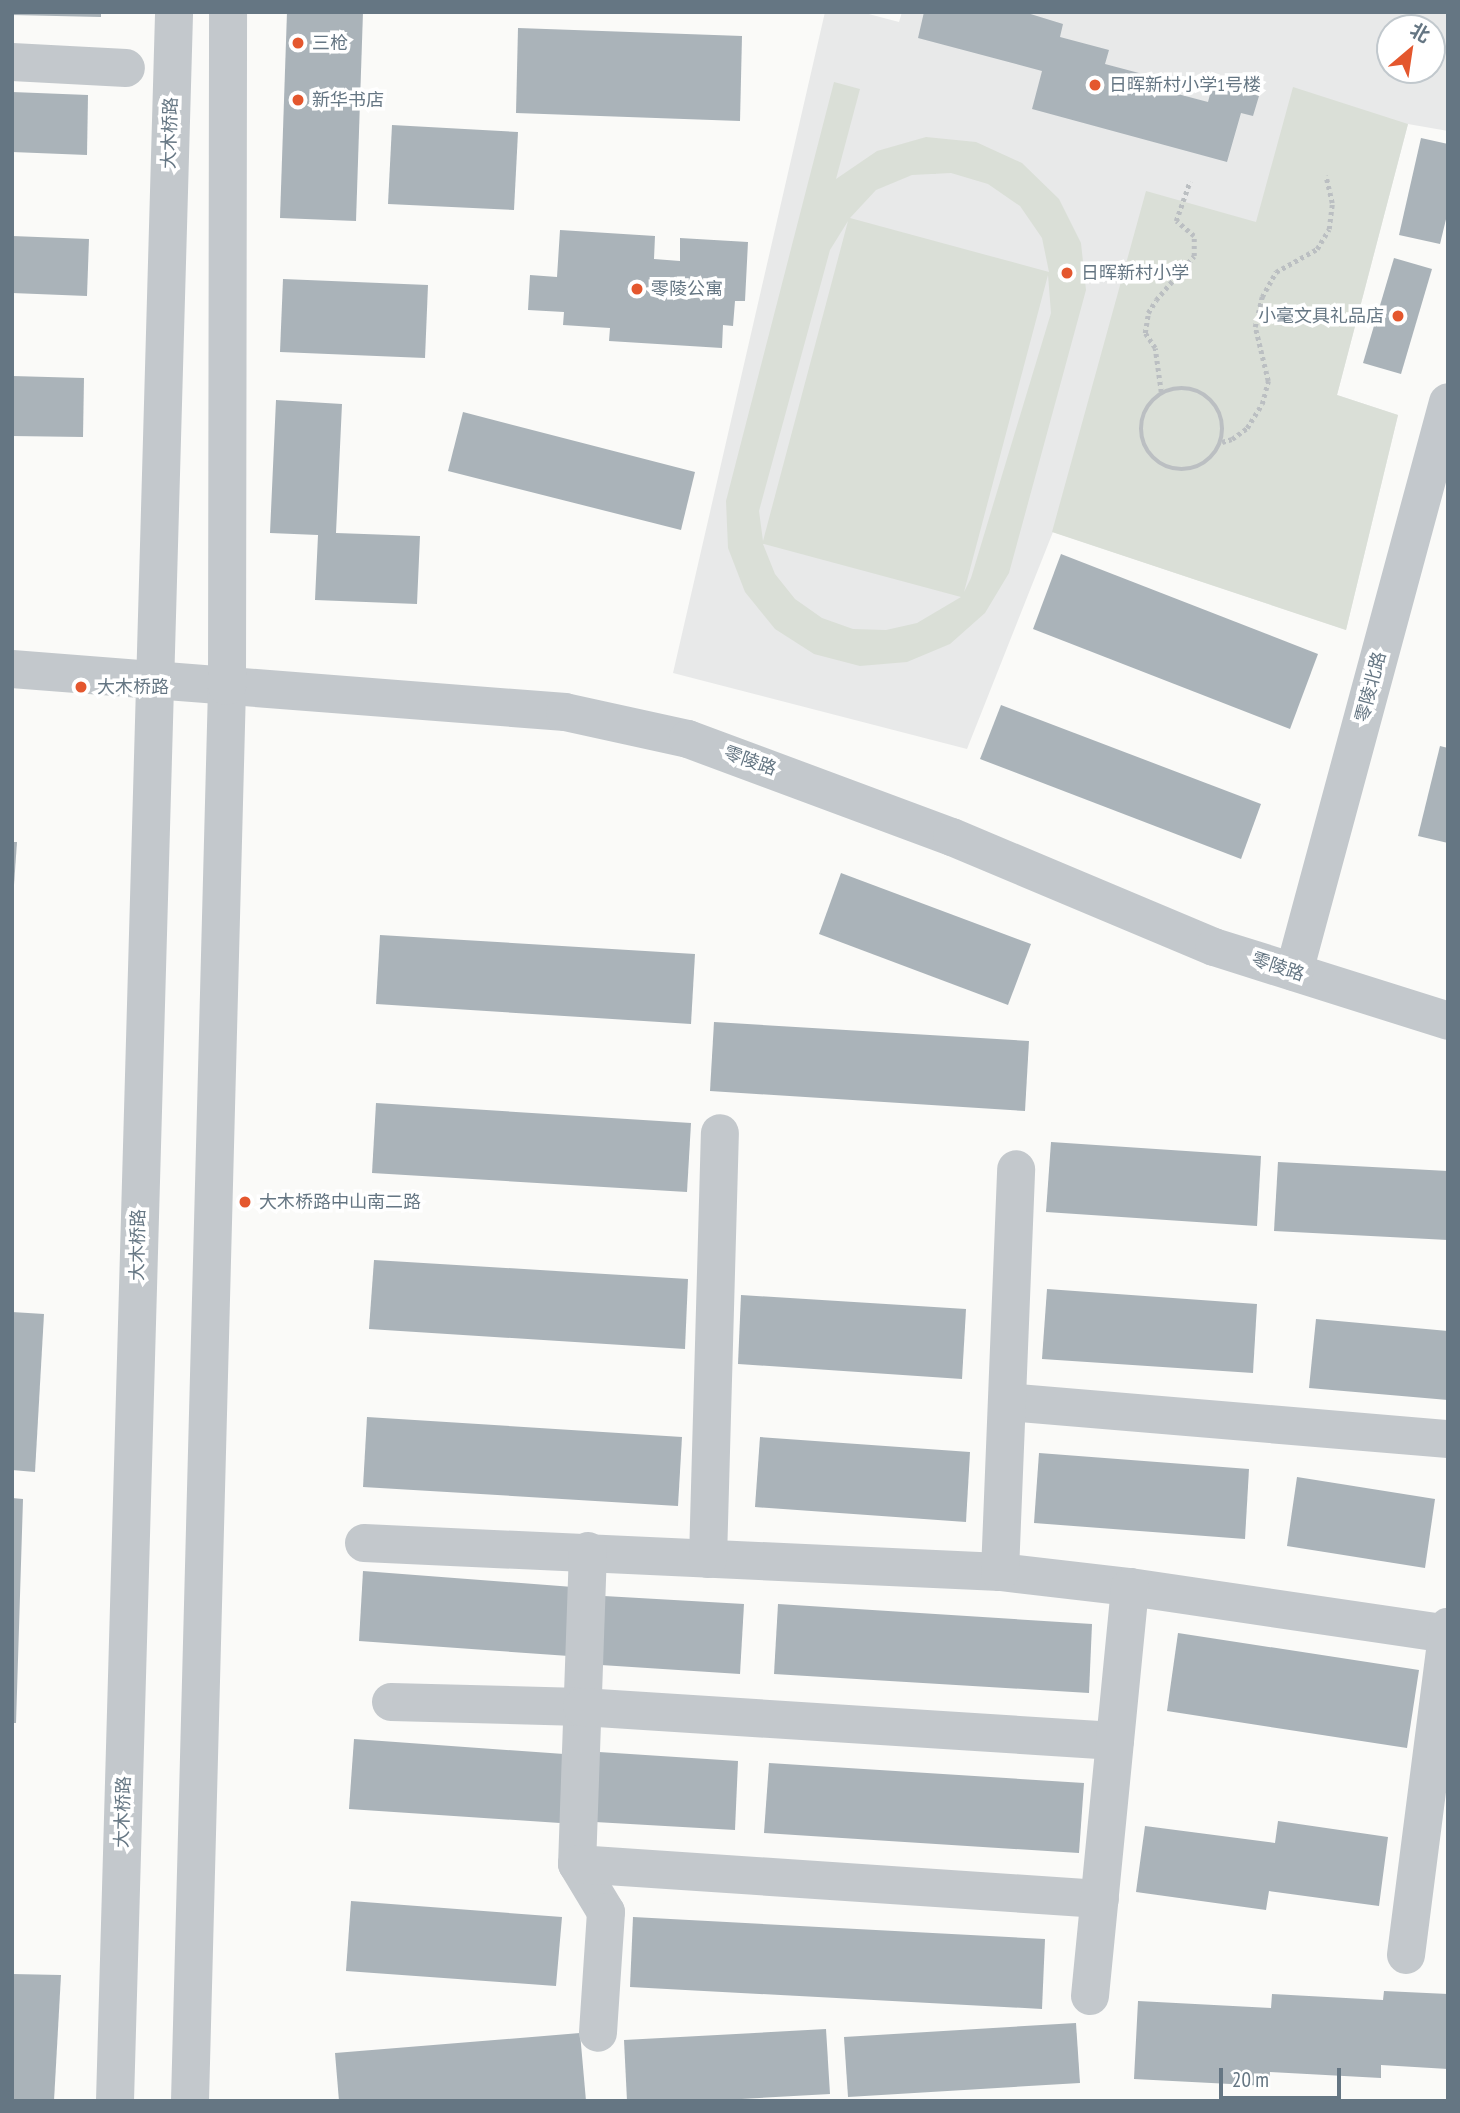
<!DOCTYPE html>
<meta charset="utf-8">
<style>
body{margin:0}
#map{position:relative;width:1460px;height:2113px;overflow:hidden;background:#fafaf8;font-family:"PT Sans Narrow","Noto Sans SC",sans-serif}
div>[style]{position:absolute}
.built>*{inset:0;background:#e8e9e9}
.green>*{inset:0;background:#dadfd7}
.building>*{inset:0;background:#aab3b9}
.path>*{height:4.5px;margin-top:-2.25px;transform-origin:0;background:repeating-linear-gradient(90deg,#bbbfc2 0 3.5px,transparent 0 7px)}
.path>.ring{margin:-2.25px;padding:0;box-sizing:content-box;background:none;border:4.5px solid #bbbfc2;border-radius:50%}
.minor>*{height:38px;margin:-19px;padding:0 19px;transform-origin:19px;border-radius:19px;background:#c3c8cc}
.dots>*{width:19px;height:19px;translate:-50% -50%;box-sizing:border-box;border:4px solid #fff;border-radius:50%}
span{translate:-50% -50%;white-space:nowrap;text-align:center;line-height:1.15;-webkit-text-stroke:7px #fff;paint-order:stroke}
.poi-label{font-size:18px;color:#657683}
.left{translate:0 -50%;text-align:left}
.right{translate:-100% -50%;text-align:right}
.street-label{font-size:18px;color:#657683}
.frame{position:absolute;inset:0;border:14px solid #657683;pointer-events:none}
.north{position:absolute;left:1376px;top:14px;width:70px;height:70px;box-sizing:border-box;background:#fff;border:2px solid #c1c8cd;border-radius:50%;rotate:29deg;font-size:19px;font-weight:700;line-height:28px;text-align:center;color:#657683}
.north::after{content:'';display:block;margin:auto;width:24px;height:32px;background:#e4572e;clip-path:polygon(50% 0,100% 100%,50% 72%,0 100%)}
.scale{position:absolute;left:1219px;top:2068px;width:122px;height:32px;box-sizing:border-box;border:4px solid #657683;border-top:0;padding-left:9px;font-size:21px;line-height:24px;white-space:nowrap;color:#657683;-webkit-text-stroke:5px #fff;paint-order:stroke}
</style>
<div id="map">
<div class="built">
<div style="clip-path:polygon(evenodd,825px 12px,861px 12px,899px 22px,902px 12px,1448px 12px,1448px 131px,1408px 124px,1337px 395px,1398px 415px,1346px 630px,1053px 532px,967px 749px,673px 673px,825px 12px,1390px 28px,1432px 28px,1432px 70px,1390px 70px,1390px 28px)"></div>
</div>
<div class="green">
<div style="clip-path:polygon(evenodd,834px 82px,860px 89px,836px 179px,877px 151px,926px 137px,976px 142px,1022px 163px,1059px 199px,1081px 243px,1086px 290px,1009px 573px,985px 613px,950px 644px,907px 662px,860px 666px,814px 654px,775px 629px,745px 592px,728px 548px,726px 501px,834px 82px,951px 173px,988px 184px,1020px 206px,1042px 238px,1049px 272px,850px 218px,876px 190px,912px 175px,951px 173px,834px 82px,848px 221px,763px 541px,759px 511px,830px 250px,848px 221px,834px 82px,1048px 275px,1051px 313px,971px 578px,964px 592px,1048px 275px,834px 82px,763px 544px,764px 544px,961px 597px,917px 623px,886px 630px,853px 629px,822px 618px,795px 599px,775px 574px,763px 544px)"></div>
<div style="clip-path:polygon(1293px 87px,1408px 124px,1337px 395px,1398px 415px,1346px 630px,1052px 532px,1146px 191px,1256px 222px)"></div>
</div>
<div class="building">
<div style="clip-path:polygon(12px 12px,101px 12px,101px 17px,12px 15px)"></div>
<div style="clip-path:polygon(287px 12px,363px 12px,356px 221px,280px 218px)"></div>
<div style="clip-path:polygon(924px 12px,1024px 12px,1063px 24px,1060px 37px,1109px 50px,1105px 64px,1154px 77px,1151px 87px,1208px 102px,1213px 83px,1259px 96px,1253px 116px,1241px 113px,1227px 162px,1032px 109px,1042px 71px,918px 38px)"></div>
<div style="clip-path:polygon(518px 28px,742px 36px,740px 121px,516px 113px)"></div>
<div style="clip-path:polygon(12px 92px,88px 95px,87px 155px,12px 152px)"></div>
<div style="clip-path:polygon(392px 125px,518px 132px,514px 210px,388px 204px)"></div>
<div style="clip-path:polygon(1421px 138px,1448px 144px,1448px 211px,1440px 244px,1399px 235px)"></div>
<div style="clip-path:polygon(560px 230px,655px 236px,654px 259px,680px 261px,680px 238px,748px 242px,745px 301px,735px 301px,733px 326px,723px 325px,722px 348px,609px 341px,610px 328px,563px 325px,564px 312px,528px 310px,530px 275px,557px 277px)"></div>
<div style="clip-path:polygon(12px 236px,89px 239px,87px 296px,12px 293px)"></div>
<div style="clip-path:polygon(1394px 258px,1432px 269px,1401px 374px,1363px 363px)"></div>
<div style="clip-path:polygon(283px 279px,428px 285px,425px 358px,280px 352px)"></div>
<div style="clip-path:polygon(12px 376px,84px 378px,83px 437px,12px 436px)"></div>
<div style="clip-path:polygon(276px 400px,342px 404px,336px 533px,420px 536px,417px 604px,315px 600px,318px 535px,270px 533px)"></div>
<div style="clip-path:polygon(463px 412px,695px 472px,681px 530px,448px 471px)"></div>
<div style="clip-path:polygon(1061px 554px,1318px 654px,1290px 729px,1033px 629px)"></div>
<div style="clip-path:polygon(1001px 705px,1261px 804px,1241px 859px,980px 759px)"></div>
<div style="clip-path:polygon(1440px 746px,1448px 748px,1448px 843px,1418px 836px)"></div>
<div style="clip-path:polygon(12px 842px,17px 842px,14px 885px,12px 885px)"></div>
<div style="clip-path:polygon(841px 873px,1031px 944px,1008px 1005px,819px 934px)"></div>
<div style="clip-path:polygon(380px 935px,695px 954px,691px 1024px,376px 1004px)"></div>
<div style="clip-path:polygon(714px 1022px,1029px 1041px,1025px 1111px,710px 1091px)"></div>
<div style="clip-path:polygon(376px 1103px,691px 1123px,687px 1192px,372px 1173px)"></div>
<div style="clip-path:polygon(1051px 1142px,1261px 1156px,1257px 1226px,1046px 1212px)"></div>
<div style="clip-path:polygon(1278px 1162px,1448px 1171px,1448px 1240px,1274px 1231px)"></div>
<div style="clip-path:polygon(374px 1260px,688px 1279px,685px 1349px,369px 1329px)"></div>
<div style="clip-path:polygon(1047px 1289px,1257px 1304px,1253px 1373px,1042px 1359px)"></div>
<div style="clip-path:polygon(741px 1295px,966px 1309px,962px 1379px,738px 1364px)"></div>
<div style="clip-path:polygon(12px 1312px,44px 1314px,35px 1472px,12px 1470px)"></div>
<div style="clip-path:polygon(1316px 1319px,1448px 1331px,1448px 1400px,1309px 1388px)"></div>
<div style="clip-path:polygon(367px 1417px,682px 1437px,678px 1506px,363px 1487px)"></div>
<div style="clip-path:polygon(760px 1437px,970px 1452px,966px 1522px,755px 1507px)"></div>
<div style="clip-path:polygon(1039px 1453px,1249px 1469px,1245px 1539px,1034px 1523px)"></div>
<div style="clip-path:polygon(1297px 1477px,1435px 1499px,1425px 1568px,1287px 1546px)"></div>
<div style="clip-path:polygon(12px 1498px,23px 1499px,16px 1723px,12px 1723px)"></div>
<div style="clip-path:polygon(363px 1571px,573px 1587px,569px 1656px,359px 1641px)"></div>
<div style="clip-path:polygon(604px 1596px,744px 1604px,740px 1674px,601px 1665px)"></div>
<div style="clip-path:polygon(778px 1604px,1092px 1624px,1089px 1693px,774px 1674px)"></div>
<div style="clip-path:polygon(1178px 1633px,1419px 1670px,1407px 1748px,1167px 1711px)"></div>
<div style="clip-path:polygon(354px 1739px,564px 1754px,560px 1823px,349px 1809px)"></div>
<div style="clip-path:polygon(599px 1752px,738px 1761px,735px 1830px,595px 1822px)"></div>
<div style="clip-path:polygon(769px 1763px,1084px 1783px,1079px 1853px,764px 1833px)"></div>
<div style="clip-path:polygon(1278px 1821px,1388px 1837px,1379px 1906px,1269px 1891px,1266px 1910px,1136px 1892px,1145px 1826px,1275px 1843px)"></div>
<div style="clip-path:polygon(351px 1901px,562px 1917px,556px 1986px,346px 1971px)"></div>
<div style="clip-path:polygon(633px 1917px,1045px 1939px,1042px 2009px,630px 1987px)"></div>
<div style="clip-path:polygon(12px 1974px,61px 1975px,54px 2101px,12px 2101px)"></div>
<div style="clip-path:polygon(1384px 1991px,1448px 1994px,1448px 2069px,1381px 2065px,1381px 2078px,1270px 2072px,1269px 2086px,1134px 2079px,1138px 2001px,1271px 2008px,1272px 1994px,1383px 2000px)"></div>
<div style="clip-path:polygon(1076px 2023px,1080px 2083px,848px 2097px,844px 2037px)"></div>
<div style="clip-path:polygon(826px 2029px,830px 2094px,706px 2101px,627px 2101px,624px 2040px)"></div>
<div style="clip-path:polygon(580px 2033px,586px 2101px,339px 2101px,335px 2053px)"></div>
</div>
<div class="path">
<div class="ring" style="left:1141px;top:388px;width:77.5px;height:77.5px"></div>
<div style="left:1161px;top:392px;width:44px;rotate:-97.8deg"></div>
<div style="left:1155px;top:348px;width:18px;rotate:-124deg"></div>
<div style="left:1145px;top:333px;width:20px;rotate:-81deg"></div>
<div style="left:1148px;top:313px;width:15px;rotate:-58deg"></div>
<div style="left:1156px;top:300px;width:58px;rotate:-49.2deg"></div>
<div style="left:1194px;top:256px;width:20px;rotate:-90deg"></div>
<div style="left:1194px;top:236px;width:23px;rotate:-140deg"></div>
<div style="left:1176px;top:221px;width:42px;rotate:-70.7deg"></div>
<div style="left:1222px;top:442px;width:10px;rotate:-17deg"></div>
<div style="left:1232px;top:439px;width:19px;rotate:-36deg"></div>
<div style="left:1247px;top:428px;width:28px;rotate:-58deg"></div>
<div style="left:1262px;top:404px;width:24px;rotate:-75deg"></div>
<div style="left:1268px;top:381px;width:56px;rotate:-103.5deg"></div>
<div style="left:1255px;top:327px;width:31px;rotate:-77deg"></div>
<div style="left:1262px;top:297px;width:29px;rotate:-61deg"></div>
<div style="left:1276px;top:272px;width:47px;rotate:-29.3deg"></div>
<div style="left:1317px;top:249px;width:23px;rotate:-59deg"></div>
<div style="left:1329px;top:229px;width:26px;rotate:-83deg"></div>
<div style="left:1332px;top:203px;width:28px;rotate:-103deg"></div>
</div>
<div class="minor">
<div style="left:12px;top:62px;width:114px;rotate:3deg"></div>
<div style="left:12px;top:669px;width:555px;rotate:4.45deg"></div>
<div style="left:565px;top:712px;width:126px;rotate:12.4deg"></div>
<div style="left:688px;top:739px;width:282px;rotate:20.4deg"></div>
<div style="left:952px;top:837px;width:284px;rotate:22.8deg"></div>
<div style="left:1214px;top:947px;width:245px;rotate:17.5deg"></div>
<div style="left:1294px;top:972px;width:590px;rotate:-74.88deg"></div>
<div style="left:1007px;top:1402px;width:443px;rotate:4.8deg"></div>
<div style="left:364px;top:1543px;width:637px;rotate:2.61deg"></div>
<div style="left:1000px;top:1572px;width:131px;rotate:6.6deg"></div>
<div style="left:1130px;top:1587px;width:321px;rotate:8.4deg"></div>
<div style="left:588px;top:1551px;width:313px;rotate:92deg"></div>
<div style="left:577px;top:1864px;width:56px;rotate:58.9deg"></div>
<div style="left:606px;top:1912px;width:121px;rotate:93.8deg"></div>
<div style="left:708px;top:1559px;width:426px;rotate:-88.4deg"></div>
<div style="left:1000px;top:1572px;width:403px;rotate:-87.7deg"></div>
<div style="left:391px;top:1702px;width:191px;rotate:1.5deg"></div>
<div style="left:582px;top:1707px;width:534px;rotate:3.65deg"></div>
<div style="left:577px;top:1864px;width:524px;rotate:3.83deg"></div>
<div style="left:1406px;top:1955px;width:331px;rotate:-82.7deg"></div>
<div style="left:1090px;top:1996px;width:411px;rotate:-84.4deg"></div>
<div style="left:115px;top:2101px;width:2090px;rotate:-88.38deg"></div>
<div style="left:190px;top:2101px;width:1415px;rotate:-88.5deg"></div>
<div style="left:227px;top:686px;width:674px;rotate:-89.91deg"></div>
</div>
<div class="dots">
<div style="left:298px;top:43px;background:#e4572e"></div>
<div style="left:1095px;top:85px;background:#e4572e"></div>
<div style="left:298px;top:100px;background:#e4572e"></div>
<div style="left:1067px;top:273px;background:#e4572e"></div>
<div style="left:637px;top:289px;background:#e4572e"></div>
<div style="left:1398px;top:316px;background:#e4572e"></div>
<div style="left:81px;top:687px;background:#e4572e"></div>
<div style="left:245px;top:1202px;background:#e4572e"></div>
</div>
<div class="poi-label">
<span class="left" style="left:312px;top:43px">三枪</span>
<span class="left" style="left:1109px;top:85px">日晖新村小学1号楼</span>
<span class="left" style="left:312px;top:100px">新华书店</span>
<span class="left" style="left:1081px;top:273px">日晖新村小学</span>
<span class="left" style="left:651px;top:289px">零陵公寓</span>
<span class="right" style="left:1384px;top:316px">小毫文具礼品店</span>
<span class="left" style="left:97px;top:687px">大木桥路</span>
<span class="left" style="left:259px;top:1202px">大木桥路中山南二路</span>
</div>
<div class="street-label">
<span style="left:170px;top:133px;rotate:-88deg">大木桥路</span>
<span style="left:1371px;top:687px;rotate:-75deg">零陵北路</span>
<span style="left:750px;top:761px;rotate:19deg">零陵路</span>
<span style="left:1278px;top:967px;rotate:18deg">零陵路</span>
<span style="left:138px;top:1245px;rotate:-89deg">大木桥路</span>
<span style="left:123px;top:1812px;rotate:-88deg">大木桥路</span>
</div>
<div class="frame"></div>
<div class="north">北</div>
<div class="scale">20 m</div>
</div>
